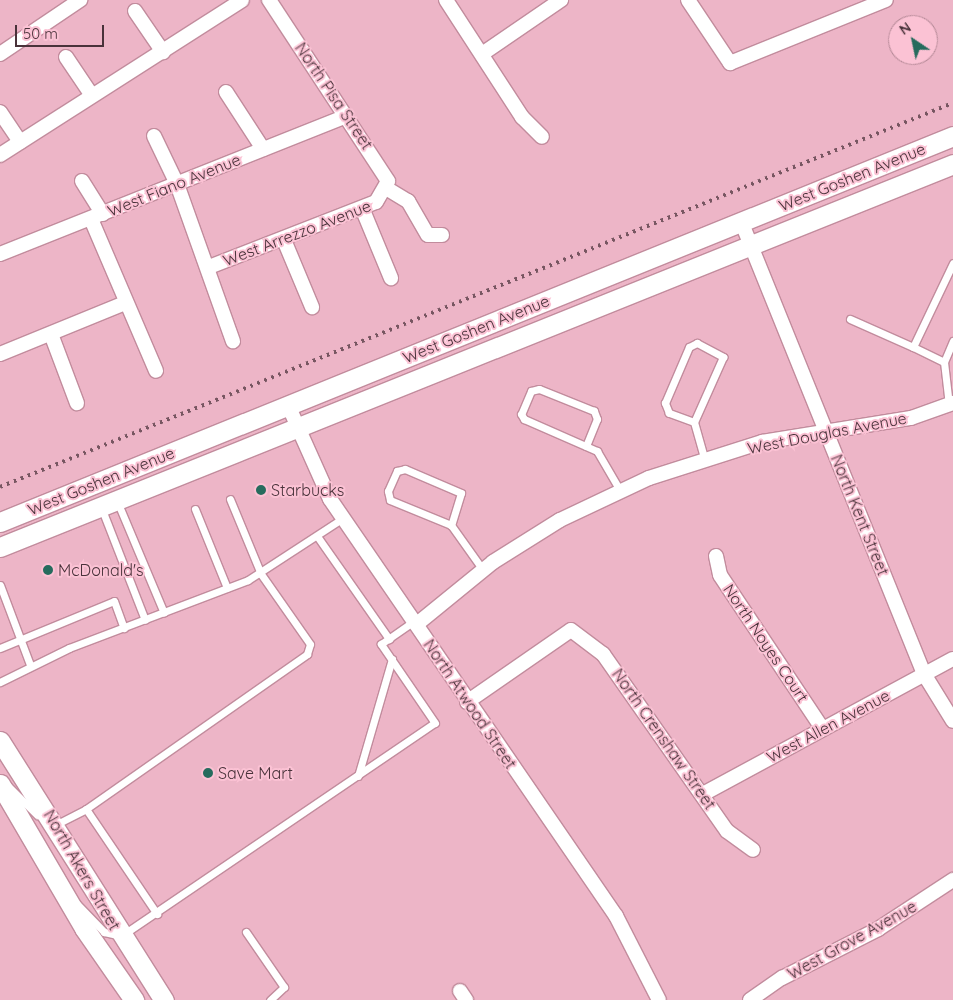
<!DOCTYPE html>
<style>
body{margin:0}
#map{position:relative;width:953px;height:1000px;overflow:hidden;background:#edb5c7;font-family:Quicksand,sans-serif}
div>[style]{position:absolute}
.roads{filter:drop-shadow(1px 0 #c28c9d) drop-shadow(-1px 0 #c28c9d) drop-shadow(0 1px #c28c9d) drop-shadow(0 -1px #c28c9d)}
.service>*{height:7px;margin:-3.5px;padding:0 3.5px;transform-origin:3.5px;border-radius:3.5px;background:#fff}
.minor>*{height:14px;margin:-7px;padding:0 7px;transform-origin:7px;border-radius:7px;background:#fff}
.secondary>*{height:19px;margin:-9.5px;padding:0 9.5px;transform-origin:9.5px;border-radius:9.5px;background:#fff}
.rail>*{height:4px;margin-top:-2px;transform-origin:0;background:repeating-linear-gradient(90deg,#775661 0 2.5px,transparent 0 7.5px)}
.dots>*{width:14px;height:14px;translate:-50% -50%;box-sizing:border-box;border:2px solid #fbc2d4;border-radius:50%}
span{translate:-50% -50%;white-space:nowrap;text-align:center;line-height:1.15;-webkit-text-stroke:4px #fbc2d4;paint-order:stroke}
.street-label{font-size:16px;color:#49323a}
.poi-label{font-size:16px;color:#49323a}
.left{translate:0 -50%;text-align:left}
.north{position:absolute;left:888px;top:15px;width:50px;height:50px;box-sizing:border-box;background:#fbc2d4;border:1px solid #b48896;border-radius:50%;rotate:326deg;font-size:14px;font-weight:700;line-height:20px;text-align:center;color:#49323a}
.north::after{content:'';display:block;margin:auto;width:18px;height:22px;background:#266b5d;clip-path:polygon(50% 0,100% 100%,50% 72%,0 100%)}
.scale{position:absolute;left:15px;top:25px;width:89px;height:22px;box-sizing:border-box;border:2px solid #49323a;border-top:0;padding-left:6px;font-size:15px;line-height:18px;white-space:nowrap;color:#49323a;-webkit-text-stroke:4px #fbc2d4;paint-order:stroke}
</style>
<div id="map">
<div class="roads">
<div class="service">
<div style="left:850px;top:319px;width:69px;rotate:24deg"></div>
<div style="left:944px;top:362px;width:34px;rotate:-154deg"></div>
<div style="left:913px;top:347px;width:93px;rotate:-64.5deg"></div>
<div style="left:949px;top:405px;width:43px;rotate:-96.6deg"></div>
<div style="left:944px;top:362px;width:23px;rotate:-67deg"></div>
<div style="left:694px;top:422px;width:27px;rotate:-160deg"></div>
<div style="left:669px;top:413px;width:11px;rotate:-112deg"></div>
<div style="left:665px;top:403px;width:61px;rotate:-66.8deg"></div>
<div style="left:689px;top:347px;width:9px;rotate:-27deg"></div>
<div style="left:697px;top:343px;width:30px;rotate:28deg"></div>
<div style="left:723px;top:357px;width:71px;rotate:114deg"></div>
<div style="left:694px;top:422px;width:41px;rotate:74.2deg"></div>
<div style="left:586px;top:446px;width:29px;rotate:-68deg"></div>
<div style="left:597px;top:419px;width:9px;rotate:-111deg"></div>
<div style="left:594px;top:411px;width:59px;rotate:-158.2deg"></div>
<div style="left:539px;top:389px;width:8px;rotate:166deg"></div>
<div style="left:531px;top:391px;width:25px;rotate:113deg"></div>
<div style="left:521px;top:414px;width:6px;rotate:59deg"></div>
<div style="left:524px;top:419px;width:80px;rotate:23.7deg"></div>
<div style="left:597px;top:451px;width:48px;rotate:59.7deg"></div>
<div style="left:117px;top:501px;width:121px;rotate:67.2deg"></div>
<div style="left:101px;top:507px;width:121px;rotate:68.7deg"></div>
<div style="left:195px;top:509px;width:85px;rotate:67.9deg"></div>
<div style="left:451px;top:525px;width:66px;rotate:-157.7deg"></div>
<div style="left:390px;top:500px;width:9px;rotate:-103deg"></div>
<div style="left:388px;top:491px;width:22px;rotate:-66deg"></div>
<div style="left:397px;top:471px;width:8px;rotate:-14deg"></div>
<div style="left:405px;top:469px;width:61px;rotate:23.2deg"></div>
<div style="left:461px;top:493px;width:34px;rotate:107deg"></div>
<div style="left:451px;top:525px;width:55px;rotate:54.6deg"></div>
<div style="left:317px;top:536px;width:126px;rotate:55deg"></div>
<div style="left:0;top:585px;width:85px;rotate:69.4deg"></div>
<div style="left:0;top:648px;width:123px;rotate:-22.4deg"></div>
<div style="left:114px;top:601px;width:29px;rotate:70deg"></div>
<div style="left:0;top:682px;width:77px;rotate:-26.2deg"></div>
<div style="left:69px;top:648px;width:191px;rotate:-20.8deg"></div>
<div style="left:248px;top:580px;width:113px;rotate:-33.1deg"></div>
<div style="left:358px;top:776px;width:122px;rotate:-73.8deg"></div>
<div style="left:6px;top:784px;width:44px;rotate:45deg"></div>
<div style="left:86px;top:809px;width:127px;rotate:55.9deg"></div>
<div style="left:55px;top:825px;width:35px;rotate:-27deg"></div>
<div style="left:86px;top:809px;width:270px;rotate:-35deg"></div>
<div style="left:307px;top:654px;width:10px;rotate:-73deg"></div>
<div style="left:310px;top:644px;width:85px;rotate:-125deg"></div>
<div style="left:261px;top:574px;width:81px;rotate:-112.5deg"></div>
<div style="left:77px;top:904px;width:39px;rotate:46deg"></div>
<div style="left:104px;top:932px;width:17px;rotate:13deg"></div>
<div style="left:121px;top:936px;width:379px;rotate:-34.2deg"></div>
<div style="left:435px;top:723px;width:96px;rotate:-124.4deg"></div>
<div style="left:381px;top:644px;width:40px;rotate:-34.9deg"></div>
<div style="left:246px;top:932px;width:67px;rotate:55.4deg"></div>
<div style="left:284px;top:987px;width:19px;rotate:137deg"></div>
</div>
<div class="minor">
<div style="left:446px;top:0;width:140px;rotate:57deg"></div>
<div style="left:522px;top:117px;width:28px;rotate:45deg"></div>
<div style="left:688px;top:0;width:76px;rotate:56.3deg"></div>
<div style="left:730px;top:63px;width:168px;rotate:-22deg"></div>
<div style="left:135px;top:11px;width:50px;rotate:55.7deg"></div>
<div style="left:0;top:54px;width:97px;rotate:-34deg"></div>
<div style="left:482px;top:54px;width:96px;rotate:-34.4deg"></div>
<div style="left:66px;top:57px;width:45px;rotate:56deg"></div>
<div style="left:226px;top:92px;width:68px;rotate:57deg"></div>
<div style="left:0;top:112px;width:36px;rotate:56deg"></div>
<div style="left:154px;top:136px;width:53px;rotate:64.4deg"></div>
<div style="left:177px;top:184px;width:167px;rotate:70.4deg"></div>
<div style="left:0;top:155px;width:287px;rotate:-32.6deg"></div>
<div style="left:82px;top:181px;width:39px;rotate:58deg"></div>
<div style="left:386px;top:188px;width:26px;rotate:31deg"></div>
<div style="left:408px;top:201px;width:39px;rotate:60deg"></div>
<div style="left:428px;top:235px;width:14px"></div>
<div style="left:362px;top:208px;width:76px;rotate:67.5deg"></div>
<div style="left:91px;top:219px;width:165px;rotate:66.8deg"></div>
<div style="left:741px;top:221px;width:489px;rotate:68deg"></div>
<div style="left:924px;top:674px;width:55px;rotate:58.3deg"></div>
<div style="left:284px;top:240px;width:73px;rotate:67.3deg"></div>
<div style="left:0;top:254px;width:373px;rotate:-21.7deg"></div>
<div style="left:209px;top:267px;width:179px;rotate:-21.3deg"></div>
<div style="left:376px;top:202px;width:24px;rotate:-60deg"></div>
<div style="left:388px;top:181px;width:217px;rotate:-123.3deg"></div>
<div style="left:51px;top:334px;width:74px;rotate:69.4deg"></div>
<div style="left:0;top:354px;width:135px;rotate:-22.2deg"></div>
<div style="left:288px;top:405px;width:103px;rotate:65.9deg"></div>
<div style="left:330px;top:499px;width:506px;rotate:55.56deg"></div>
<div style="left:616px;top:916px;width:94px;rotate:62.9deg"></div>
<div style="left:716px;top:556px;width:19px;rotate:78deg"></div>
<div style="left:720px;top:575px;width:184px;rotate:56.3deg"></div>
<div style="left:417px;top:624px;width:98px;rotate:-39.2deg"></div>
<div style="left:493px;top:562px;width:79px;rotate:-32.1deg"></div>
<div style="left:560px;top:520px;width:98px;rotate:-25.3deg"></div>
<div style="left:649px;top:478px;width:119px;rotate:-17.7deg"></div>
<div style="left:762px;top:442px;width:151px;rotate:-9.2deg"></div>
<div style="left:911px;top:418px;width:45px;rotate:-19.7deg"></div>
<div style="left:467px;top:702px;width:126px;rotate:-34.7deg"></div>
<div style="left:571px;top:630px;width:40px;rotate:37deg"></div>
<div style="left:603px;top:654px;width:216px;rotate:55deg"></div>
<div style="left:727px;top:831px;width:32px;rotate:36deg"></div>
<div style="left:703px;top:794px;width:284px;rotate:-28.4deg"></div>
<div style="left:460px;top:991px;width:11px;rotate:56deg"></div>
<div style="left:750px;top:1000px;width:39px;rotate:-35deg"></div>
<div style="left:782px;top:978px;width:108px;rotate:-27deg"></div>
<div style="left:878px;top:929px;width:90px;rotate:-33.2deg"></div>
</div>
<div class="secondary">
<div style="left:0;top:522px;width:1028px;rotate:-22.05deg"></div>
<div style="left:0;top:547px;width:1027px;rotate:-21.89deg"></div>
<div style="left:0;top:741px;width:307px;rotate:57.7deg"></div>
<div style="left:0;top:784px;width:167px;rotate:59.7deg"></div>
<div style="left:84px;top:928px;width:88px;rotate:55.2deg"></div>
</div>
</div>
<div class="rail">
<div style="left:0;top:487px;width:1027px;rotate:-21.95deg"></div>
</div>
<div class="dots">
<div style="left:261px;top:490px;background:#266b5d"></div>
<div style="left:48px;top:570px;background:#266b5d"></div>
<div style="left:208px;top:773px;background:#266b5d"></div>
</div>
<div class="street-label">
<span style="left:334px;top:96px;rotate:56deg">North Pisa Street</span>
<span style="left:852px;top:177px;rotate:-22deg">West Goshen Avenue</span>
<span style="left:174px;top:185px;rotate:-22deg">West Fiano Avenue</span>
<span style="left:297px;top:233px;rotate:-21deg">West Arrezzo Avenue</span>
<span style="left:476px;top:329px;rotate:-22deg">West Goshen Avenue</span>
<span style="left:827px;top:433px;rotate:-11deg">West Douglas Avenue</span>
<span style="left:101px;top:481px;rotate:-22deg">West Goshen Avenue</span>
<span style="left:860px;top:515px;rotate:68deg">North Kent Street</span>
<span style="left:766px;top:643px;rotate:56deg">North Noyes Court</span>
<span style="left:470px;top:704px;rotate:56deg">North Atwood Street</span>
<span style="left:828px;top:726px;rotate:-28deg">West Allen Avenue</span>
<span style="left:664px;top:739px;rotate:55deg">North Crenshaw Street</span>
<span style="left:82px;top:870px;rotate:60deg">North Akers Street</span>
<span style="left:852px;top:940px;rotate:-29deg">West Grove Avenue</span>
</div>
<div class="poi-label">
<span class="left" style="left:271px;top:490px">Starbucks</span>
<span class="left" style="left:58px;top:570px">McDonald's</span>
<span class="left" style="left:218px;top:773px">Save Mart</span>
</div>
<div class="north">N</div>
<div class="scale">50 m</div>
</div>
